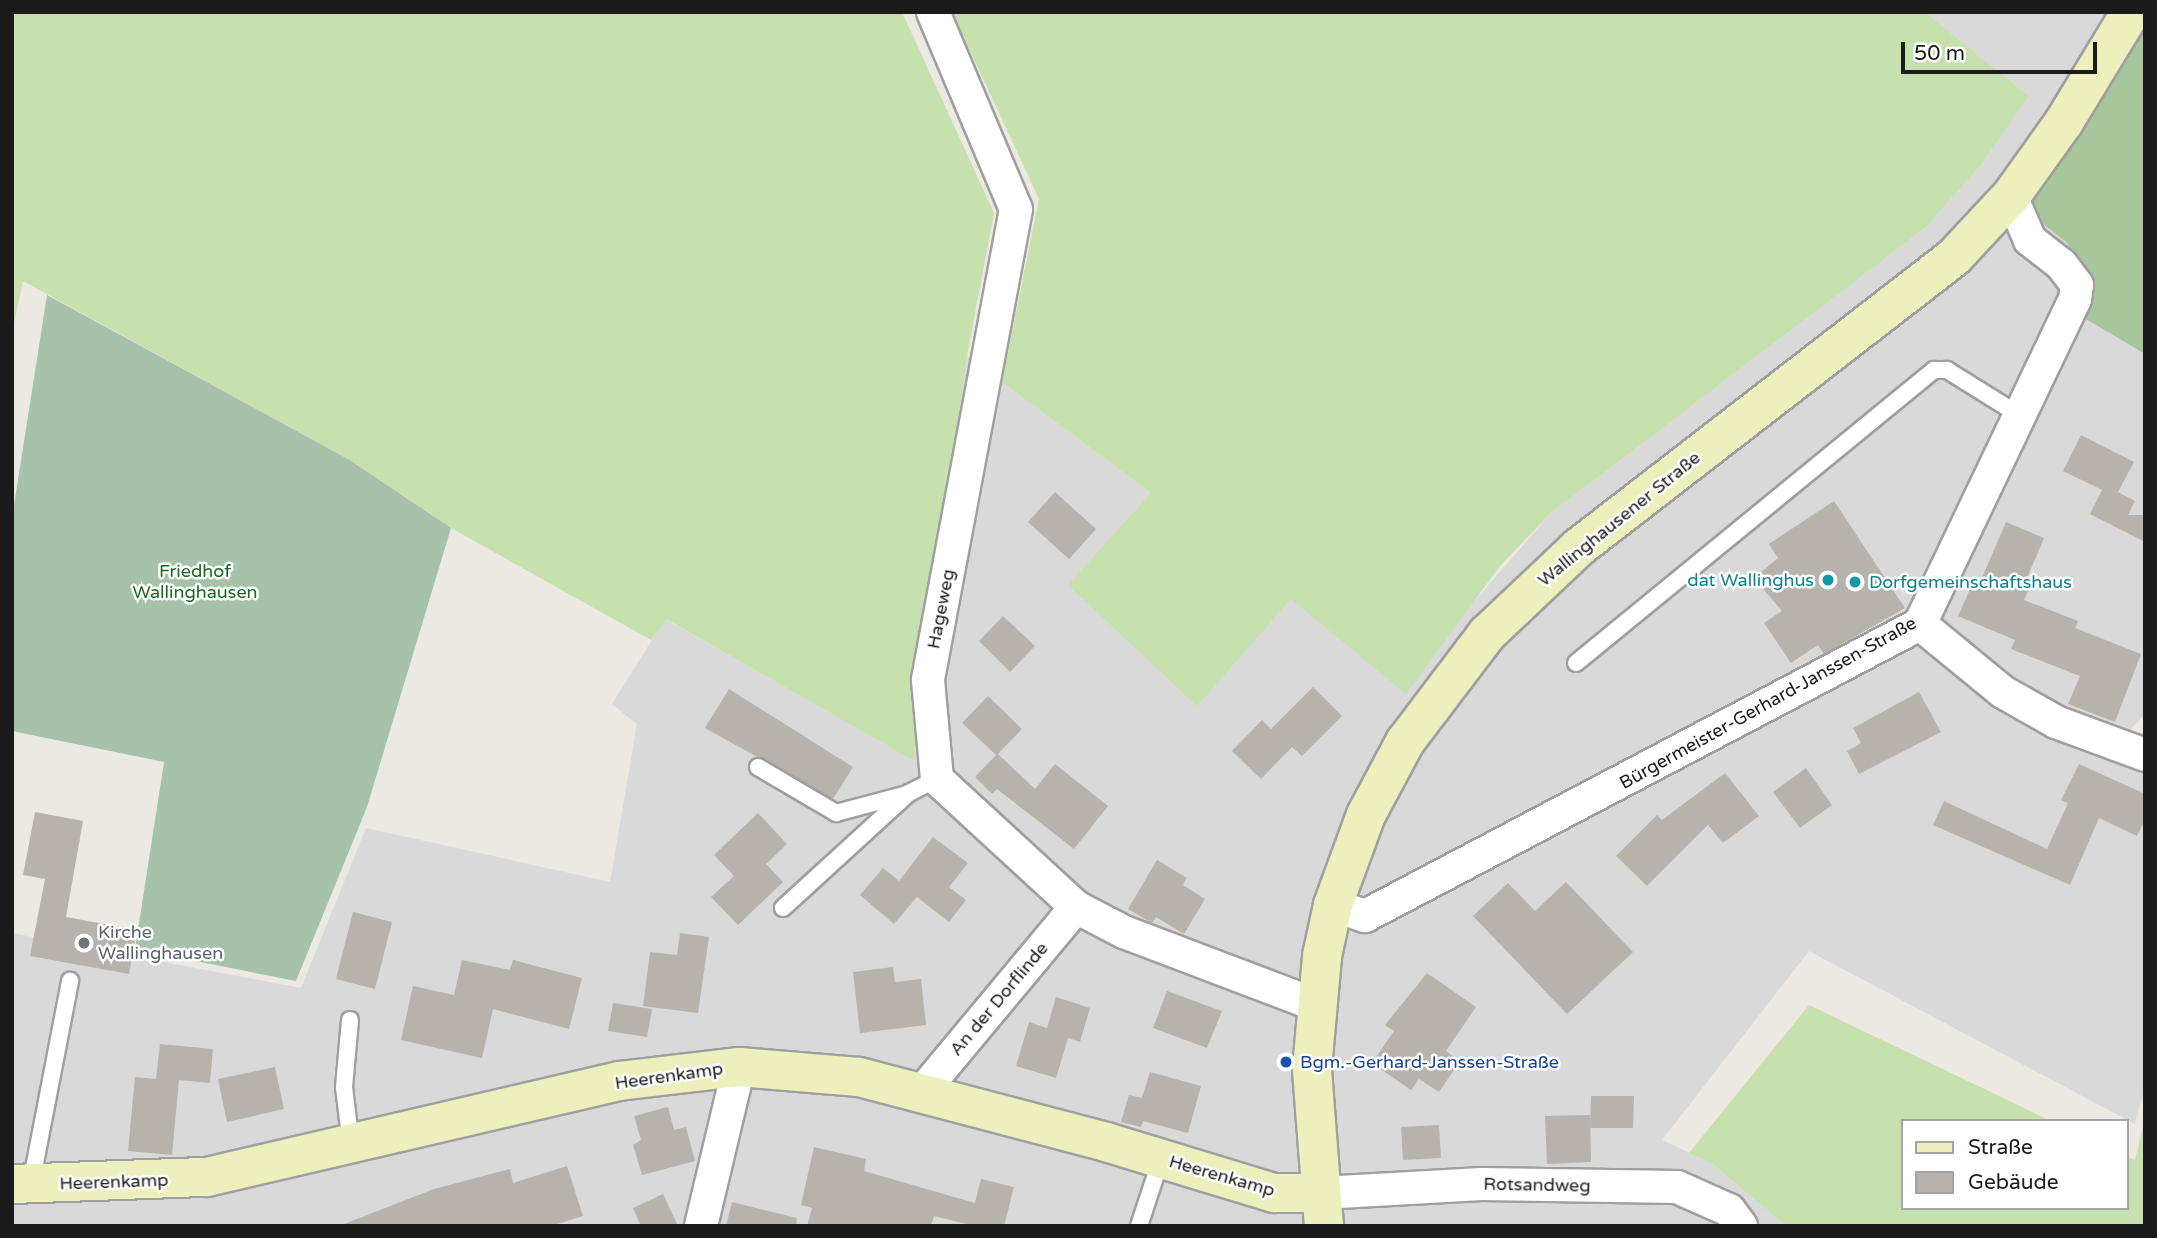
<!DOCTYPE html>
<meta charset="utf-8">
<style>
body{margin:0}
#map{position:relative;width:2157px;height:1238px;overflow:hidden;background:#ece9e2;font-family:"Varela Round",sans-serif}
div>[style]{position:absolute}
.residential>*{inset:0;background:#d9d9d9}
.grass>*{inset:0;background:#c6e0ae}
.forest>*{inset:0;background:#a8c69c}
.cemetery>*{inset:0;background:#a6c2ab}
.building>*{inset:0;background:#b8b2ac}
.roads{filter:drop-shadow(2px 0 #9f9f9f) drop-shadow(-2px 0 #9f9f9f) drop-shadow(0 2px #9f9f9f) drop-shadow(0 -2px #9f9f9f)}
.lane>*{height:16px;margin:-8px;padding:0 8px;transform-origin:8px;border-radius:8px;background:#fff}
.street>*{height:32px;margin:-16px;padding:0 16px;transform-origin:16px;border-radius:16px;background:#fff}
.secondary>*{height:38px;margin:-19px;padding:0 19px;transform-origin:19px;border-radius:19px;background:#edf0bc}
.dots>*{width:19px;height:19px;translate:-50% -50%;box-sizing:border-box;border:4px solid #fff;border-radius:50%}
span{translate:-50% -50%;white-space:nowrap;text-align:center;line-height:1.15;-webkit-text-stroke:5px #fff;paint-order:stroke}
.street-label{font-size:18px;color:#1b1b1b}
.park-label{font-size:18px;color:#186a21}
.culture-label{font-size:18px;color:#0d838f}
.right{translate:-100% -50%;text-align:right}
.left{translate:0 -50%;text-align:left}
.worship-label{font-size:18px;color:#5b616d}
.transit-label{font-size:18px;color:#164399}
.frame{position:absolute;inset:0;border:14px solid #1b1b1b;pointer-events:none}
.legend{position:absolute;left:1901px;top:1119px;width:228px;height:91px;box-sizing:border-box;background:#fff;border:2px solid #a4a4a4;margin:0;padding:9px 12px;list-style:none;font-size:21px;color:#1b1b1b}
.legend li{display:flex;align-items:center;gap:14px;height:35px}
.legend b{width:35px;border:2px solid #a4a4a4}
.scale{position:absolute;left:1901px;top:42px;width:196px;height:32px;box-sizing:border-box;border:4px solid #1b1b1b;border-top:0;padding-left:9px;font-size:21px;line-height:24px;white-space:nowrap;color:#1b1b1b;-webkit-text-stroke:5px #fff;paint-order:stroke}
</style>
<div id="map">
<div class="residential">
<div style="clip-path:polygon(1925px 12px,2128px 12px,2037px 219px,2067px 243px,2081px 265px,2067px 308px,2145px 354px,2145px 714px,2130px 730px,2145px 734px,2145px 1086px,2135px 1124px,1809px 951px,1662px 1140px,1713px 1164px,1786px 1226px,12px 1226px,12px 933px,301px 988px,366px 828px,610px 882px,637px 724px,612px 704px,665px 619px,913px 759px,967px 356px,1151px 493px,1196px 706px,1291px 599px,1471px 605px,1551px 513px,1925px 228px,1980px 166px,2029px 96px)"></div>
</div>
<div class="grass">
<div style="clip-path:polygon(12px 12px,902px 12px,994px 213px,967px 356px,913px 760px,666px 619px,651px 640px,451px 528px,348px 459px,23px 281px,12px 333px)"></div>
<div style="clip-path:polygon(952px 12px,1925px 12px,2029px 96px,1980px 166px,1925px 228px,1551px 513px,1500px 566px,1406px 694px,1291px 599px,1197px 706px,1068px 585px,1151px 493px,1002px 382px,1039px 199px)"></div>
<div style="clip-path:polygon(1809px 1005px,2051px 1121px,1903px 1121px,1903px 1208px,2127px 1208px,2127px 1157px,2135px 1160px,2145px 1118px,2145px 1226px,1786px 1226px,1713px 1164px,1689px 1153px)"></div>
</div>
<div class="forest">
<div style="clip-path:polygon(2145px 12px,2145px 354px,2067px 308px,2081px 265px,2067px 243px,2037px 219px,2016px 179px)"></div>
</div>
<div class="cemetery">
<div style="clip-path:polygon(47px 295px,348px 459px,451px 528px,367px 807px,296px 981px,135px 949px,164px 762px,12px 731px,12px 518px)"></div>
</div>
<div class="building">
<div style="clip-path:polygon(2081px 435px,2134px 462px,2118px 492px,2135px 501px,2128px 515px,2145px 515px,2145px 542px,2090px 514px,2102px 490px,2063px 471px)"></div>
<div style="clip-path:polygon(1055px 492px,1096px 529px,1069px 559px,1028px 522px)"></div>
<div style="clip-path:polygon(1834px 501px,1905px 608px,1824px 654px,1818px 645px,1791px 663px,1764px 623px,1782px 611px,1754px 578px,1778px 558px,1769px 544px)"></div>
<div style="clip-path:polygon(2006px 522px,2044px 538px,2024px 585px,2030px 587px,2024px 600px,2078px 621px,2075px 628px,2141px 654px,2115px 722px,2068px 704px,2080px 676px,2011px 649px,2015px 640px,1958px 616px,1975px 578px,1981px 580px)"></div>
<div style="clip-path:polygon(1003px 616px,1035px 646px,1010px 672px,979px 641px)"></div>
<div style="clip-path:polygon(1313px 687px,1342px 716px,1302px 756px,1292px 747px,1261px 779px,1232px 751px,1262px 720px,1271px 729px)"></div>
<div style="clip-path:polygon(729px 689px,853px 767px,833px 799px,705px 728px)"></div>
<div style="clip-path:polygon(1919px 692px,1941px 732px,1859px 774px,1847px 751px,1861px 743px,1853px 728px)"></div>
<div style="clip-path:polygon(988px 696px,1022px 729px,998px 754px,1035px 789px,1055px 764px,1108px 806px,1074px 849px,997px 789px,992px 794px,975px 777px,996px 755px,962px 723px)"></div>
<div style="clip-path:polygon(2079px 764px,2145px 794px,2145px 820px,2137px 836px,2099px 818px,2070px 885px,1933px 825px,1944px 801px,2047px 849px,2068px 803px,2061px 800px)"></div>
<div style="clip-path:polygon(1806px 768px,1832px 805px,1800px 828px,1773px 792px)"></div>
<div style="clip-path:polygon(1725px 773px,1759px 816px,1723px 843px,1708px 825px,1647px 886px,1616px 856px,1657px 815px,1662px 820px)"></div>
<div style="clip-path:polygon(35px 812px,83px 821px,66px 917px,137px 930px,129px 974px,30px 956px,45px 879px,23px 875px)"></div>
<div style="clip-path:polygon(758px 813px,787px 844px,766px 864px,783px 882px,738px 925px,711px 897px,734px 876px,714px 855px)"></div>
<div style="clip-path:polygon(933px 837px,968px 863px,949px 887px,966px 900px,949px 922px,917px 897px,894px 924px,860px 895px,883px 868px,899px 881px)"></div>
<div style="clip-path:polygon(1157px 860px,1187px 878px,1183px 885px,1205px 899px,1184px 934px,1156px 917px,1152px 923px,1128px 909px)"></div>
<div style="clip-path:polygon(1566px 882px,1633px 952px,1567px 1014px,1473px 916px,1508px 883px,1535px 911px)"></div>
<div style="clip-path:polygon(353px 912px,392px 922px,375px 989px,336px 979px)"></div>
<div style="clip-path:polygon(680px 933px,709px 937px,698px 1013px,643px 1006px,650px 952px,677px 955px)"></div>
<div style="clip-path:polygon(462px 960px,510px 970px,513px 960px,582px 978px,569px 1029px,493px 1009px,482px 1058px,401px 1040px,413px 986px,454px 995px)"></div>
<div style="clip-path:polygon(893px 967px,895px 982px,921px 979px,926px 1025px,860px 1033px,853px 972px)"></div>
<div style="clip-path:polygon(1427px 973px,1476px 1007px,1446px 1051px,1460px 1061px,1439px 1092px,1419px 1079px,1411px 1090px,1372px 1063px,1394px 1031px,1385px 1025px)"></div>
<div style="clip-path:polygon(1167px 991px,1222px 1011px,1207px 1048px,1153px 1028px)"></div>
<div style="clip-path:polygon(1056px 997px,1090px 1008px,1080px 1042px,1068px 1038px,1056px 1078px,1016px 1066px,1029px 1022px,1047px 1028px)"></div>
<div style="clip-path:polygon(613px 1003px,652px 1009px,647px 1037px,608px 1031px)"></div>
<div style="clip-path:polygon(160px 1044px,213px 1049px,210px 1083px,179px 1080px,172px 1155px,128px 1151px,135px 1077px,156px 1079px)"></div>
<div style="clip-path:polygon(275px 1067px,284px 1109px,227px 1122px,218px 1079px)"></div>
<div style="clip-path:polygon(1150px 1072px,1201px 1086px,1188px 1133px,1143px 1121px,1141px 1127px,1121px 1122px,1129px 1095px,1142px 1098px)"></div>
<div style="clip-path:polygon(1591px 1096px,1634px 1096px,1633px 1128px,1590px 1128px)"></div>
<div style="clip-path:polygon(668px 1107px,674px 1130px,686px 1127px,695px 1161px,642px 1175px,633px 1145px,641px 1140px,634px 1116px)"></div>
<div style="clip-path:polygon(1590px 1115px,1591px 1162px,1547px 1164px,1545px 1116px)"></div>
<div style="clip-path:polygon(1439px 1125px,1441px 1158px,1403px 1160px,1401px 1127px)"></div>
<div style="clip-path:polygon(814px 1147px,866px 1159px,864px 1171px,975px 1203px,981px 1179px,1014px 1187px,1004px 1226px,975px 1226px,934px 1216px,931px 1226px,807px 1226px,812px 1208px,801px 1205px)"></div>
<div style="clip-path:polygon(567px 1166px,583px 1216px,551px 1226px,339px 1226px,434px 1189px,510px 1169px,513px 1183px)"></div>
<div style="clip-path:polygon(663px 1194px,678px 1226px,641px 1226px,633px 1208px)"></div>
<div style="clip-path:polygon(732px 1202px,797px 1218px,796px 1226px,726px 1226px)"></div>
</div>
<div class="roads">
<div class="lane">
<div style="left:1576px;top:663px;width:463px;rotate:-39.3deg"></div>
<div style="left:1934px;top:370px;width:13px"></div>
<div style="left:1947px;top:370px;width:87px;rotate:31.9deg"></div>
<div style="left:758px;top:767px;width:91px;rotate:30.5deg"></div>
<div style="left:836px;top:813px;width:73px;rotate:-15deg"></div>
<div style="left:783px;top:908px;width:171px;rotate:-42.4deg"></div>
<div style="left:909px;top:793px;width:31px;rotate:-27deg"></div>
<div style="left:350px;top:1020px;width:67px;rotate:95.1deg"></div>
<div style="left:344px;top:1087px;width:58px;rotate:83.1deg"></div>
<div style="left:31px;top:1184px;width:207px;rotate:-79.1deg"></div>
<div style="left:1139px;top:1226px;width:71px;rotate:-71.8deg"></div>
</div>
<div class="street">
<div style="left:933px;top:12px;width:214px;rotate:67.2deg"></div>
<div style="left:1016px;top:209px;width:479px;rotate:100.6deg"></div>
<div style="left:928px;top:680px;width:99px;rotate:84.8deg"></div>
<div style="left:937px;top:779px;width:189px;rotate:42.6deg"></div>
<div style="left:1076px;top:907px;width:54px;rotate:27.5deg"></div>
<div style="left:1124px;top:932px;width:205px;rotate:20.8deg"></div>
<div style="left:1920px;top:624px;width:107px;rotate:39.3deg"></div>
<div style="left:2003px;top:692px;width:61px;rotate:29.5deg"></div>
<div style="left:2056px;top:722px;width:95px;rotate:20.3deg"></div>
<div style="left:1333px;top:905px;width:34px;rotate:19deg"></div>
<div style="left:1365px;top:916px;width:627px;rotate:-27.75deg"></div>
<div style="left:1920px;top:624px;width:360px;rotate:-64.5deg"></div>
<div style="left:2075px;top:299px;width:14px;rotate:-82deg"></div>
<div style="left:2077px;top:285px;width:25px;rotate:-127deg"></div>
<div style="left:2062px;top:265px;width:41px;rotate:-142deg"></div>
<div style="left:2030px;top:240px;width:48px;rotate:-113.4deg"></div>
<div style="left:922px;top:1092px;width:241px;rotate:-50.2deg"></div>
<div style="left:1321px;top:1193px;width:161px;rotate:-3.2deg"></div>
<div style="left:1482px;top:1184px;width:195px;rotate:0.9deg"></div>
<div style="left:1677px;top:1187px;width:57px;rotate:23.9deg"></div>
<div style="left:1729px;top:1210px;width:20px;rotate:53deg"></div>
<div style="left:701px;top:1226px;width:163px;rotate:-76.6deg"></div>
</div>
<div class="secondary">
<div style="left:12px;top:1184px;width:195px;rotate:-2.1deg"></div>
<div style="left:207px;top:1177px;width:423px;rotate:-13.1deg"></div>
<div style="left:619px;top:1081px;width:121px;rotate:-6.7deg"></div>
<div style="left:739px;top:1067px;width:120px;rotate:4.8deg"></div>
<div style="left:859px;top:1077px;width:255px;rotate:14.7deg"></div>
<div style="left:1106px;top:1142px;width:176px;rotate:16.9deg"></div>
<div style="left:1274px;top:1193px;width:47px"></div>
<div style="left:1324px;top:1226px;width:157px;rotate:-94.4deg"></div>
<div style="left:1312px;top:1069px;width:113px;rotate:-84.9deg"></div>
<div style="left:1322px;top:956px;width:52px;rotate:-77.8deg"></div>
<div style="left:1333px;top:905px;width:96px;rotate:-69.9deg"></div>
<div style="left:1366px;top:815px;width:83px;rotate:-61.9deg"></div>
<div style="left:1405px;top:742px;width:136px;rotate:-52.8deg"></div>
<div style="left:1487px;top:634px;width:127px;rotate:-43.4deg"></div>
<div style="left:1579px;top:547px;width:475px;rotate:-37.7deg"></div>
<div style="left:1955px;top:256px;width:82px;rotate:-47deg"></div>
<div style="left:2011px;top:196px;width:91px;rotate:-54.4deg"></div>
<div style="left:2064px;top:122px;width:129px;rotate:-58.7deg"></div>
</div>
</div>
<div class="dots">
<div style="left:1828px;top:580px;background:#0f9aa8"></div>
<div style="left:1855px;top:582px;background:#0f9aa8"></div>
<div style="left:84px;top:943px;background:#6b7280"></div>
<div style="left:1286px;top:1062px;background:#1a4fb4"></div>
</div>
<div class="street-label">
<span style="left:1619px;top:519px;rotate:-39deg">Wallinghausener Straße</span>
<span style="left:941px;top:609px;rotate:-79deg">Hageweg</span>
<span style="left:1768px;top:703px;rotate:-29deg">Bürgermeister-Gerhard-Janssen-Straße</span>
<span style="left:999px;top:999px;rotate:-50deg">An der Dorflinde</span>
<span style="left:669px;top:1076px;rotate:-8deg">Heerenkamp</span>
<span style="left:1222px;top:1176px;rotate:16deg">Heerenkamp</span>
<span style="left:114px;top:1182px;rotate:-2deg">Heerenkamp</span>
<span style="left:1537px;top:1185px;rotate:1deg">Rotsandweg</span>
</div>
<div class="park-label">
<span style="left:195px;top:582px">Friedhof<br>Wallinghausen</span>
</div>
<div class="culture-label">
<span class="right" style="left:1814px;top:580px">dat Wallinghus</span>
<span class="left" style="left:1869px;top:582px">Dorfgemeinschaftshaus</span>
</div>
<div class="worship-label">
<span class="left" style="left:98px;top:943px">Kirche<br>Wallinghausen</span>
</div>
<div class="transit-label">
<span class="left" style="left:1300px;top:1062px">Bgm.-Gerhard-Janssen-Straße</span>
</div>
<div class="frame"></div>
<ul class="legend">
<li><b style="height:9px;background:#edf0bc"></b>Straße</li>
<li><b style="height:19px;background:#b8b2ac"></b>Gebäude</li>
</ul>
<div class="scale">50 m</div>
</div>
